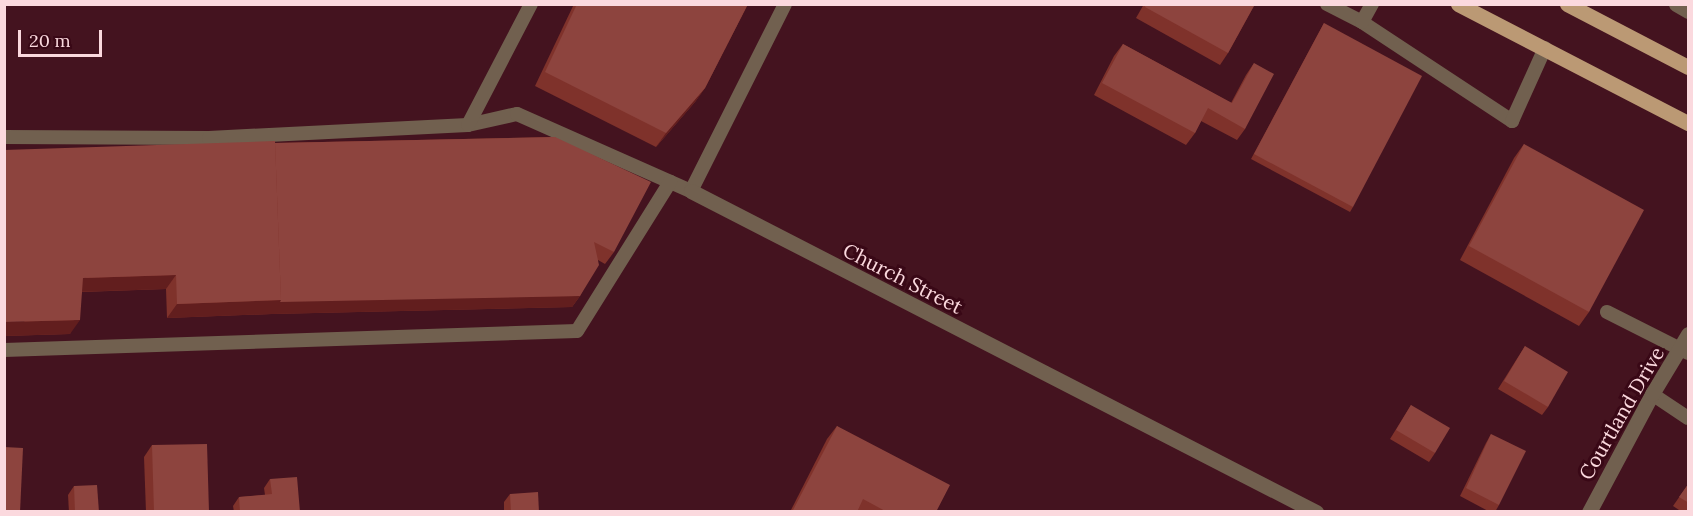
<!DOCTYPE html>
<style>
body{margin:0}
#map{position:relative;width:1693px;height:516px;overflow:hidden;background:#44131f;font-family:Lora,serif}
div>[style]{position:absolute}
.service>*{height:14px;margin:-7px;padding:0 7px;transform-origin:7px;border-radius:7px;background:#71604f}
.minor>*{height:15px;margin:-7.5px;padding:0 7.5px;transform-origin:7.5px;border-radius:7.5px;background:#71604f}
.primary>*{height:15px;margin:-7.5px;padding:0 7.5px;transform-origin:7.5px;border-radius:7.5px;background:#bb9974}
.wall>*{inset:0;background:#7f322b}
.shaded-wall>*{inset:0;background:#621e1e}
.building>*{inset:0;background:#8d443e}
span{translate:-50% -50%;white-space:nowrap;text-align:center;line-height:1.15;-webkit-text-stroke:6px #390816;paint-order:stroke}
.street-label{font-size:20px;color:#fbd9de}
.frame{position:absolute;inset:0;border:6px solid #fbd9de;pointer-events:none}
.scale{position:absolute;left:18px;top:30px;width:84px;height:27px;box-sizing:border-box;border:3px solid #fbd9de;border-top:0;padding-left:8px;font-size:18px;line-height:21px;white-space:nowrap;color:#fbd9de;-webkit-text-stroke:4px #390816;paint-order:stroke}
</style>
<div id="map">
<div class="service">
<div style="left:1327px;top:4px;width:39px;rotate:27deg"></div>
<div style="left:1362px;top:22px;width:180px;rotate:33.4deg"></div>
<div style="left:1512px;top:121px;width:80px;rotate:-65.7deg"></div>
<div style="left:1362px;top:22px;width:21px;rotate:-61deg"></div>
<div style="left:468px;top:125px;width:50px;rotate:-12.7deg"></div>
<div style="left:517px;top:114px;width:190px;rotate:23.9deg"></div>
<div style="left:691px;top:191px;width:209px;rotate:-63.3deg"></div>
<div style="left:4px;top:137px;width:205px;rotate:0.3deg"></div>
<div style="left:209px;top:138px;width:259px;rotate:-2.9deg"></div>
<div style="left:468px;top:125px;width:136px;rotate:-62.5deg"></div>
<div style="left:1607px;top:312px;width:91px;rotate:26.8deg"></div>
<div style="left:4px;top:350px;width:573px;rotate:-1.9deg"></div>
<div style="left:577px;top:331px;width:176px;rotate:-58deg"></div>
<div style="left:1652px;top:394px;width:43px;rotate:33.7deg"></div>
</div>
<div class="minor">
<div style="left:1676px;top:4px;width:14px;rotate:30deg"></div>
<div style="left:691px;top:191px;width:703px;rotate:27.19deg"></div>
<div style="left:1589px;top:512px;width:134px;rotate:-61.9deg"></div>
<div style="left:1652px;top:394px;width:70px;rotate:-59deg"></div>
</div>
<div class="primary">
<div style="left:1458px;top:4px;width:259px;rotate:27.4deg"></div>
<div style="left:1567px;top:4px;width:136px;rotate:27.5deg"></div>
</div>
<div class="wall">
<div style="clip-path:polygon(574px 4px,748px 4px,705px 88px,695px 102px,656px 147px,535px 86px)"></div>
<div style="clip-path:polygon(1144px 4px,1255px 4px,1228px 53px,1220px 65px,1136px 18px)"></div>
<div style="clip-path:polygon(1324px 23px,1353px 207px,1350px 212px,1251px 159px)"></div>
<div style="clip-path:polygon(1123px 44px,1231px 103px,1246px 75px,1254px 63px,1245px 129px,1237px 140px,1201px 121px,1195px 133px,1186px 145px,1094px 95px,1114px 56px)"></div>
<div style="clip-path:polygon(555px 137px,614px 252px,605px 264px,598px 260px,580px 296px,572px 307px,272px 314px,167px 318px,166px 289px,82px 292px,70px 334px,4px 336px,275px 143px)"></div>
<div style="clip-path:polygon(1524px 144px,1589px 312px,1579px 326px,1460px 260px,1514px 158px)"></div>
<div style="clip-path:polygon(1525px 346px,1548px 407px,1542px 415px,1498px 389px)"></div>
<div style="clip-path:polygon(1411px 405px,1435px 453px,1429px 462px,1390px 439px)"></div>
<div style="clip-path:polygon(837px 426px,936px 512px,790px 512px,827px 439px)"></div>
<div style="clip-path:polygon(1491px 434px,1499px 505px,1495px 512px,1490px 512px,1460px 496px,1486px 443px)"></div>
<div style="clip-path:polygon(152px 445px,209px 512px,146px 512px,144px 457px)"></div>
<div style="clip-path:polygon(270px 479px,300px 512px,234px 512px,233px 506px,239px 497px,265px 495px,264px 488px)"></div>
<div style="clip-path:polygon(1689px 483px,1689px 512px,1682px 512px,1673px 506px)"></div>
<div style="clip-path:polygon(74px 486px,99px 512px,69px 512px,68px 495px)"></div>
<div style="clip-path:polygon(510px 494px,539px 512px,504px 512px,504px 502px)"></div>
</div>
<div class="shaded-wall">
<div style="clip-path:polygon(705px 88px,695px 102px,656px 147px,666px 133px)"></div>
<div style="clip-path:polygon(176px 275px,166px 289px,74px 292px,83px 278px)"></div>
<div style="clip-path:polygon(580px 296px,572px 307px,272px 314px,167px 318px,177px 304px,281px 300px)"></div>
<div style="clip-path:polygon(80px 320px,70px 334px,4px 336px,4px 322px)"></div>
</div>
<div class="building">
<div style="clip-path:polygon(577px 4px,748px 4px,705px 88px,666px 133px,545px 72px)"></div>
<div style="clip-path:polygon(1146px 4px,1255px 4px,1228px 53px,1145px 7px)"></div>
<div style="clip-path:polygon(1324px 23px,1422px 76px,1353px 207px,1254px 154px)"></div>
<div style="clip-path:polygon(1123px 44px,1232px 103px,1254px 63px,1274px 74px,1245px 129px,1208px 108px,1195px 133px,1102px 83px)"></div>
<div style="clip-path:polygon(555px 137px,651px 182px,614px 252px,594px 242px,599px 265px,580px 296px,280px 302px,281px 300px,275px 143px)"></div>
<div style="clip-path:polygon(275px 141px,281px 300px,177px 304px,176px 275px,83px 278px,80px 320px,4px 322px,4px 150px)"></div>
<div style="clip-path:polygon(1524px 144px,1644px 210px,1589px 312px,1469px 246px)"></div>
<div style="clip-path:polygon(1525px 346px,1568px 372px,1548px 407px,1504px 381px)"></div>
<div style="clip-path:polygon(1411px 405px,1450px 428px,1435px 453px,1396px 430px)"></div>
<div style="clip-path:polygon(837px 426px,950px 485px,936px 512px,887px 512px,863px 499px,857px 512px,792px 512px)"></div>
<div style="clip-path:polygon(1491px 434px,1526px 451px,1499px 505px,1466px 488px)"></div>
<div style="clip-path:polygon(207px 444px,209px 512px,154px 512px,152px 445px)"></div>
<div style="clip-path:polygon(4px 447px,23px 448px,20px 512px,4px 512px)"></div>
<div style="clip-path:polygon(297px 477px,300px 512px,240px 512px,239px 497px,272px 494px,270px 479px)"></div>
<div style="clip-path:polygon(1689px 483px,1689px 503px,1679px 497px)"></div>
<div style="clip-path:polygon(97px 485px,99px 512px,75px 512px,74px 486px)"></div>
<div style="clip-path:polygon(538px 492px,539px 512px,511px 512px,510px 494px)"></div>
</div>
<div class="street-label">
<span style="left:903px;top:278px;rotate:27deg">Church Street</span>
<span style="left:1621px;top:413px;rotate:-60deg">Courtland Drive</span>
</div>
<div class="frame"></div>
<div class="scale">20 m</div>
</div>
